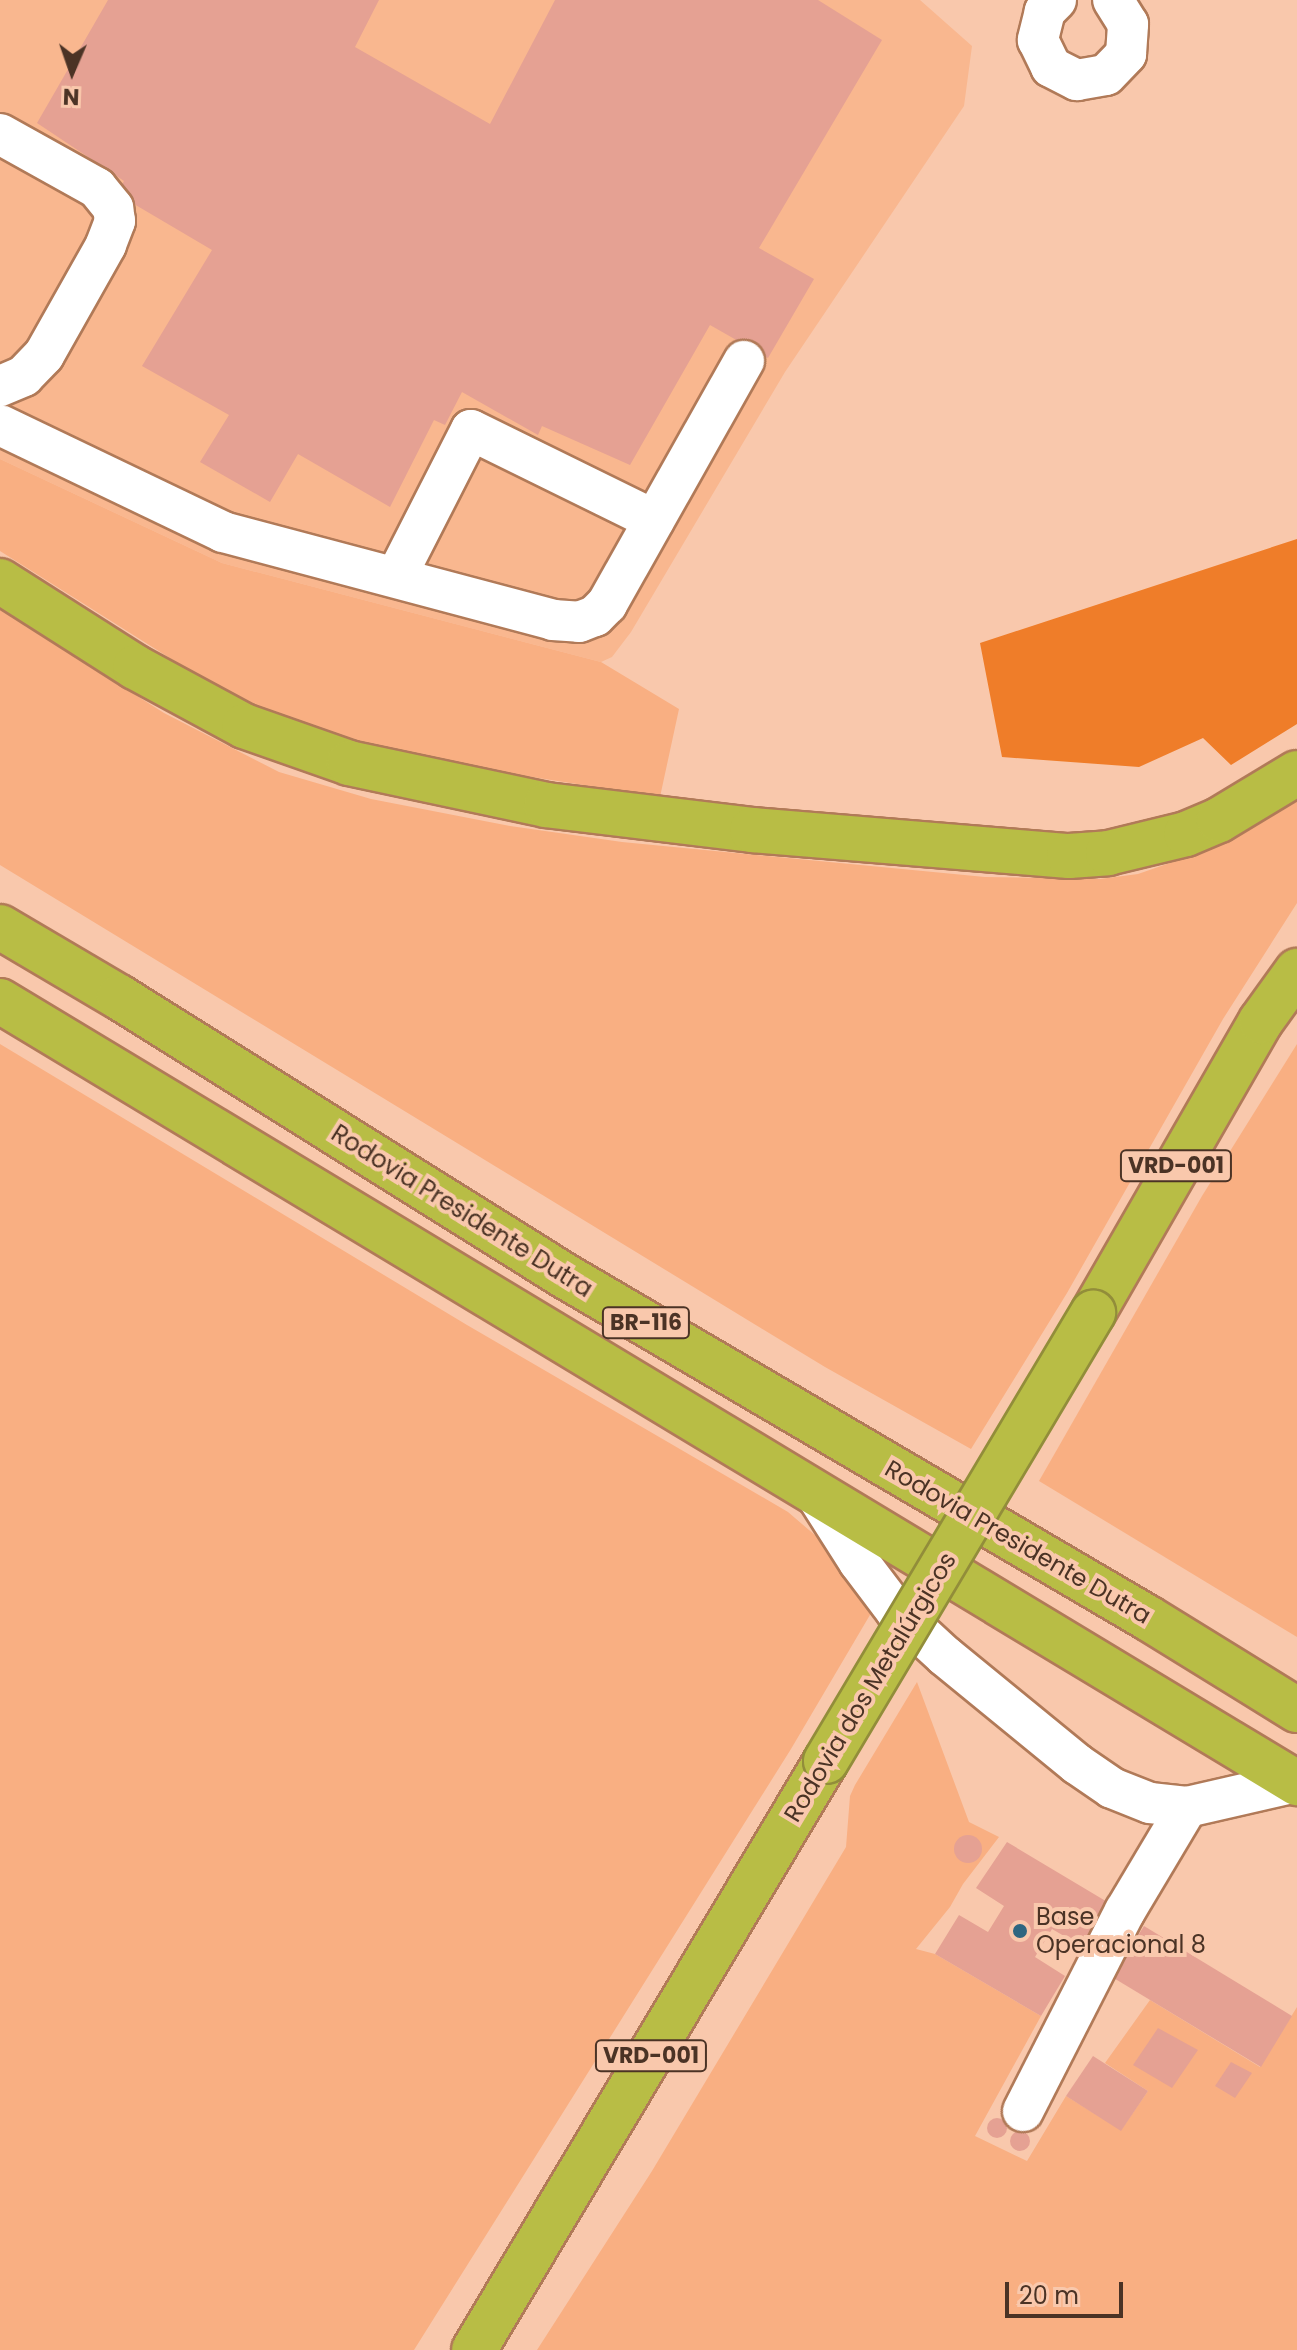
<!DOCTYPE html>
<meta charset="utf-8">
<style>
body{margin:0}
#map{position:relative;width:1297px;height:2350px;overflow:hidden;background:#f9c8ac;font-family:Poppins,sans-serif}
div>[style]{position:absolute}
.built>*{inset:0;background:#f9b78f}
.green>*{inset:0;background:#f9af82}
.forest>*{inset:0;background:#ef7d29}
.building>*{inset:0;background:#e5a193}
.round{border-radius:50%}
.roads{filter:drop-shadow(2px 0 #b17a58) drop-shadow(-2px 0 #b17a58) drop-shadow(0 2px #b17a58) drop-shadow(0 -2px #b17a58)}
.minor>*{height:40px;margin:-20px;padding:0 20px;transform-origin:20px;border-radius:20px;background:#fff}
.highway>*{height:44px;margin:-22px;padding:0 22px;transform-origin:22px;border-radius:22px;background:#b8bd45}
.bridges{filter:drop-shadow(2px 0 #928d3a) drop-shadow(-2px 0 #928d3a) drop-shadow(0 2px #928d3a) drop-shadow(0 -2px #928d3a)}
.highway-bridge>*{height:44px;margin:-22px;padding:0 22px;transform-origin:22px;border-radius:22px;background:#b8bd45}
.dots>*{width:22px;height:22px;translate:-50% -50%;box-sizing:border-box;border:4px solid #f9c8ac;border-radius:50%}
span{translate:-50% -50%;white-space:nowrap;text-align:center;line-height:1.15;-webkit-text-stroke:8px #f9c8ac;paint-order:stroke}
.shield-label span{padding:2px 6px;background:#f9c8ac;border:2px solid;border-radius:6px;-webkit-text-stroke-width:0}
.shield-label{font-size:22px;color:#4b3325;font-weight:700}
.street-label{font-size:24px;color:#4b3325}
.poi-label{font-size:24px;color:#4b3325}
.left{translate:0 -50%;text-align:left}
.north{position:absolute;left:32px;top:32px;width:80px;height:80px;-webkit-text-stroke:6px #f9c8ac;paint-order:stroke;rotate:182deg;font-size:22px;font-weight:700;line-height:32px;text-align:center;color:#4b3325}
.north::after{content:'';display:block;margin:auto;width:28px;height:36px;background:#4b3325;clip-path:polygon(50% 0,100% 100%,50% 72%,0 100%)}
.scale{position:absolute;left:1005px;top:2282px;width:118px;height:36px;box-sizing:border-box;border:4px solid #4b3325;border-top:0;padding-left:10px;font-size:24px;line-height:28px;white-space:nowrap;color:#4b3325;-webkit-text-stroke:6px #f9c8ac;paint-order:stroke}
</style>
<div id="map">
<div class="built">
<div style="clip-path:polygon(0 0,920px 0,972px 46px,964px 106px,785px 372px,631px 632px,612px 657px,601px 662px,222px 563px,0 459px)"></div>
</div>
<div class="green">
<div style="clip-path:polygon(0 459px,222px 563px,601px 662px,679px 709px,660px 797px,437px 762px,365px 746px,273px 714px,184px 667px,0 551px)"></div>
<div style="clip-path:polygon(0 609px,164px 713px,279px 772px,371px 799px,510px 826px,622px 842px,985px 877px,1100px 879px,1138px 874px,1213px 848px,1297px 796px,1297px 903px,1223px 1019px,1067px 1293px,971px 1449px,825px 1367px,0 865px)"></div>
<div style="clip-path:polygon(0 1044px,467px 1325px,788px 1512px,816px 1536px,877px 1603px,791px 1749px,414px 2350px,0 2350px)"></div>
<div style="clip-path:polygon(1297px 1044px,1297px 1637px,1039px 1481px,1202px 1196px)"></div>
<div style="clip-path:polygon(917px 1682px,969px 1822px,999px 1837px,963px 1884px,950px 1907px,916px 1949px,935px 1954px,1041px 2016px,975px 2136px,1027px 2161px,1066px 2096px,1121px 2130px,1148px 2091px,1105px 2063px,1150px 2000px,1260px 2067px,1297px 2007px,1297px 2350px,537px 2350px,652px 2171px,846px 1847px,850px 1796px,855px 1785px)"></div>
</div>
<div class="forest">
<div style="clip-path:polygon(1297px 539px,1297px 724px,1231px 765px,1203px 738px,1139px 767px,1002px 757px,980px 643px)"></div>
</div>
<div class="building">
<div style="clip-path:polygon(108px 0,379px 0,355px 47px,490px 124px,555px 0,818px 0,882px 40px,759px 248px,814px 279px,768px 358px,710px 325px,630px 465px,542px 426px,538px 435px,462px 392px,445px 425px,434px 420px,390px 507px,298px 454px,270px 502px,200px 462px,229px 415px,142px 366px,212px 250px,117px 194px,124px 181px,37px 123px)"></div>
<div class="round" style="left:954px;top:1835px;width:28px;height:28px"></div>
<div style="clip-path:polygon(1007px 1842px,1109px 1903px,1083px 1947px,1052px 1929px,1035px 1957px,1065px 1976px,1041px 2016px,935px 1954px,959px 1915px,988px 1932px,1004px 1906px,976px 1888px)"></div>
<div style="clip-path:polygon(1144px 1926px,1292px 2016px,1261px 2067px,1112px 1977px)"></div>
<div style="clip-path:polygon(1158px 2028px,1198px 2050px,1172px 2088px,1133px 2065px)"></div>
<div style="clip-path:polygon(1093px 2056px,1148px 2091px,1121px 2131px,1066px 2096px)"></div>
<div style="clip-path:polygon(1231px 2062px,1252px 2073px,1235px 2098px,1215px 2086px)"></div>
<div class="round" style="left:987px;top:2118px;width:20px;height:20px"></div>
<div class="round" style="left:1010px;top:2131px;width:20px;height:20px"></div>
</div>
<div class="roads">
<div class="minor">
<div style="left:1056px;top:0;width:16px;rotate:135deg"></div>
<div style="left:1045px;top:11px;width:30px;rotate:104deg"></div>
<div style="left:1038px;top:40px;width:30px;rotate:64deg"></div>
<div style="left:1051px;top:67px;width:29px;rotate:27deg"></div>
<div style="left:1077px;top:80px;width:29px;rotate:-10deg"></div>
<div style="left:1106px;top:75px;width:29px;rotate:-46deg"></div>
<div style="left:1126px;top:54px;width:30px;rotate:-86deg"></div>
<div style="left:1128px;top:24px;width:28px;rotate:-122deg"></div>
<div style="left:0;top:134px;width:111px;rotate:29.1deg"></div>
<div style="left:97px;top:188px;width:26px;rotate:51deg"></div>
<div style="left:113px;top:208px;width:13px;rotate:81deg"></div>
<div style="left:115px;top:221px;width:26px;rotate:111deg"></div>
<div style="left:106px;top:245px;width:126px;rotate:119.4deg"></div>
<div style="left:44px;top:355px;width:29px;rotate:134deg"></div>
<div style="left:24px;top:376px;width:26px;rotate:157deg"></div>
<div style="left:0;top:425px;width:247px;rotate:25.6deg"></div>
<div style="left:223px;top:532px;width:342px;rotate:14.9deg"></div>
<div style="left:553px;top:620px;width:26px;rotate:4deg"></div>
<div style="left:579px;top:622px;width:17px;rotate:-21deg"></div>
<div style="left:595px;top:616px;width:17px;rotate:-45deg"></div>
<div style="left:607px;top:604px;width:279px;rotate:-60.6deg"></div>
<div style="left:396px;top:577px;width:165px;rotate:-63deg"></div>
<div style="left:471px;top:430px;width:204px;rotate:26.2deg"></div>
<div style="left:817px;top:1496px;width:78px;rotate:57.5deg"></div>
<div style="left:859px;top:1562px;width:61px;rotate:52.9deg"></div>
<div style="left:896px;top:1611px;width:67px;rotate:42.6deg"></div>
<div style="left:945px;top:1656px;width:171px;rotate:39.3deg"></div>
<div style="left:1077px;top:1764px;width:42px;rotate:34.4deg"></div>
<div style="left:1112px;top:1788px;width:41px;rotate:21.5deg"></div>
<div style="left:1150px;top:1803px;width:37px;rotate:6deg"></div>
<div style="left:1187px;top:1807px;width:112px;rotate:-12.9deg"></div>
<div style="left:1023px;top:2111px;width:225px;rotate:-63deg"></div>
<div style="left:1125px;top:1911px;width:121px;rotate:-59.2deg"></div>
</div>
<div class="highway">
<div style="left:0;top:581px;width:160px;rotate:32.5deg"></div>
<div style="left:135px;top:667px;width:124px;rotate:28.4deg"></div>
<div style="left:244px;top:726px;width:111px;rotate:19.4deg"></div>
<div style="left:349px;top:763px;width:201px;rotate:12deg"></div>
<div style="left:546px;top:805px;width:208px;rotate:6.9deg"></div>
<div style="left:752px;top:830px;width:318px;rotate:4.7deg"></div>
<div style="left:1069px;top:856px;width:39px;rotate:-4deg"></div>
<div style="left:1108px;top:853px;width:80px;rotate:-13.7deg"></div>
<div style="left:1186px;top:834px;width:36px;rotate:-23deg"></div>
<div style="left:1219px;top:820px;width:91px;rotate:-31.1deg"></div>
<div style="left:0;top:927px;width:138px;rotate:30.5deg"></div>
<div style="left:119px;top:997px;width:526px;rotate:32.03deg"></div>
<div style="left:565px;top:1276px;width:676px;rotate:30.4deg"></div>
<div style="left:1148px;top:1618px;width:175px;rotate:31.7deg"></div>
<div style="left:0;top:1001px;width:1515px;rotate:31.09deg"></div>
<div style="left:1093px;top:1313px;width:337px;rotate:-60.1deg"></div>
<div style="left:1261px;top:1021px;width:62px;rotate:-54.2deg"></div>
<div style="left:474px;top:2350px;width:686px;rotate:-59.14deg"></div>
</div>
</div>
<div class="bridges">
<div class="highway-bridge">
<div style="left:826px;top:1761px;width:522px;rotate:-59.21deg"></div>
</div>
</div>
<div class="dots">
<div style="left:1020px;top:1931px;background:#2f6680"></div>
</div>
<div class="shield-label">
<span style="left:1176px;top:1166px">VRD-001</span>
<span style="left:646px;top:1323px">BR-116</span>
<span style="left:651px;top:2056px">VRD-001</span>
</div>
<div class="street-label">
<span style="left:462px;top:1211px;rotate:32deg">Rodovia Presidente Dutra</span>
<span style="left:1018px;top:1542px;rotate:30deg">Rodovia Presidente Dutra</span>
<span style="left:870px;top:1687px;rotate:-59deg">Rodovia dos Metalúrgicos</span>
</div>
<div class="poi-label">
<span class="left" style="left:1036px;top:1931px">Base<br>Operacional 8</span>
</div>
<div class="north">N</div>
<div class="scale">20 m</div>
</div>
